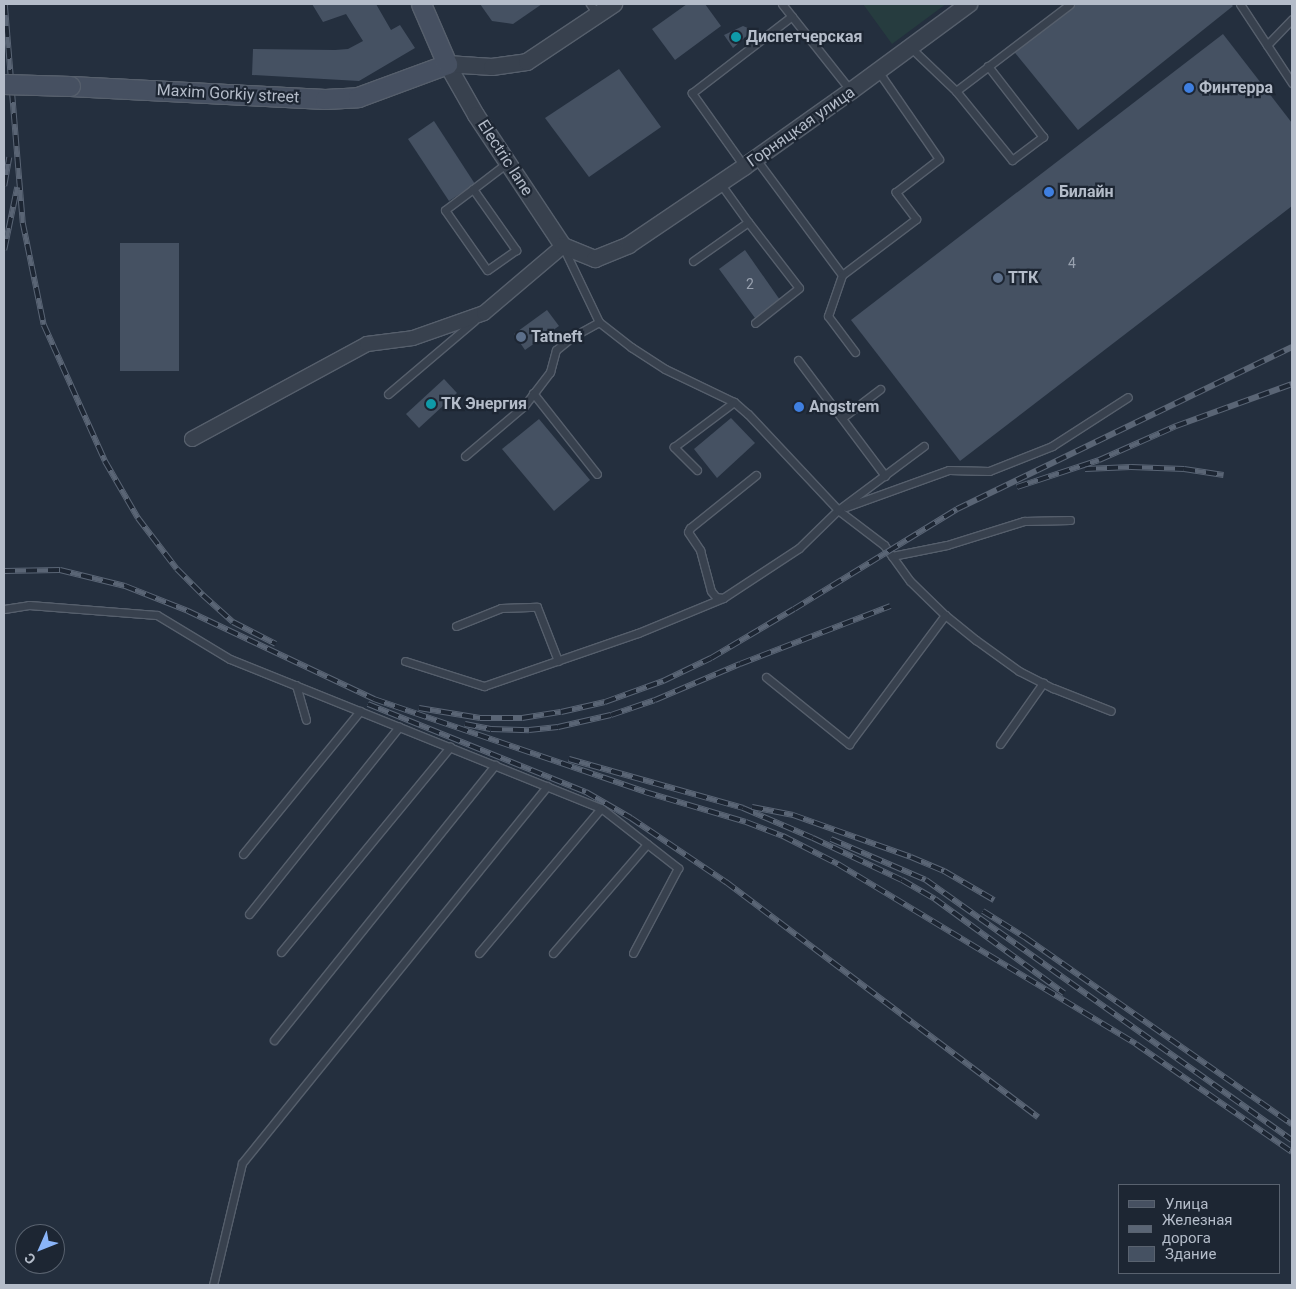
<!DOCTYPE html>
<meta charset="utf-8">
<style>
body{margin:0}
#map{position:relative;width:1296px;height:1289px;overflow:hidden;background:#242f3e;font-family:Roboto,sans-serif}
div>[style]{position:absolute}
.green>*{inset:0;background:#263c3f}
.building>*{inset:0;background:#455162}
.roads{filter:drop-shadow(1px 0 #565f6c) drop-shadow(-1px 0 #565f6c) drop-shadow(0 1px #565f6c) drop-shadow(0 -1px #565f6c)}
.service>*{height:7px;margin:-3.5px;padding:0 3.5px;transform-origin:3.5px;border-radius:3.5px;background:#38414e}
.minor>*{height:14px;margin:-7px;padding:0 7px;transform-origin:7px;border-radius:7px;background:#38414e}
.tertiary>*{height:16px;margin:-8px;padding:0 8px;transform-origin:8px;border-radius:8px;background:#38414e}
.secondary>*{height:19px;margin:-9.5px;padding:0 9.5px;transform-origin:9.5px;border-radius:9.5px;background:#465061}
.rail>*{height:5.5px;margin-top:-2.75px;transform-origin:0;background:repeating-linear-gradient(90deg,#1d2633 0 11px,#5a6575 0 22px);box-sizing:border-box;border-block:1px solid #5a6575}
.bridges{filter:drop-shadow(1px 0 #565f6c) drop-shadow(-1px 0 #565f6c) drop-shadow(0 1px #565f6c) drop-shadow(0 -1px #565f6c)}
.secondary-bridge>*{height:19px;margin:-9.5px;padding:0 9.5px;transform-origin:9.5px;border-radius:9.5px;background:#465061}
.dots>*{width:14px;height:14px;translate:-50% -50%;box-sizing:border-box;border:2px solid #1d2633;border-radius:50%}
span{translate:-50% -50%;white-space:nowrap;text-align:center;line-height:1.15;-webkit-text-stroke:4.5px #1d2633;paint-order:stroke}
.number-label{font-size:14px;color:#98a1af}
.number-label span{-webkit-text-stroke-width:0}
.poi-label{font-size:16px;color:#b4bcc9;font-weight:700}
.left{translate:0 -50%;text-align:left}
.street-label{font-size:16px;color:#b4bcc9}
.frame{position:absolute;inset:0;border:5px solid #b4bcc9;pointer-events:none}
.legend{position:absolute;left:1118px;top:1184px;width:162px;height:90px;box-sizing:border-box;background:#1d2633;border:1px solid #59626f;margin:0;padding:6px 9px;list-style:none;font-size:15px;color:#b4bcc9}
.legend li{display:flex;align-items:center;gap:10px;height:25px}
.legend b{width:25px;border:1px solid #59626f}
.north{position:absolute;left:15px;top:1224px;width:50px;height:50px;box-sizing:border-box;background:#1d2633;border:1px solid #59626f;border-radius:50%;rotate:226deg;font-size:14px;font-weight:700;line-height:20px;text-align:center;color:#b4bcc9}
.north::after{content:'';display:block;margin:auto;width:18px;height:22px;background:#8ab4f8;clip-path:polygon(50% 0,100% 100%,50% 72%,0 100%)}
</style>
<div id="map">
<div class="green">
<div style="clip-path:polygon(863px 4px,946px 4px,892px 44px)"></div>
</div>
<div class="building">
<div style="clip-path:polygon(312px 4px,376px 4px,391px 30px,400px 25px,415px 48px,359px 81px,252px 75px,253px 49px,335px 50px,348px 49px,363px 41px,346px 14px,323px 22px)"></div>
<div style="clip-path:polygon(480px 4px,542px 4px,513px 24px,492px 21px)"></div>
<div style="clip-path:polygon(687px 4px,705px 4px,721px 26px,675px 60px,652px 29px)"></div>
<div style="clip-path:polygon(1067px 4px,1231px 4px,1233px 6px,1078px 130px,1011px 48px)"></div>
<div style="clip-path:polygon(743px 26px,748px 28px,750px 33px,733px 48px,724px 35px)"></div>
<div style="clip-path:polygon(1223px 34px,1292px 123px,1292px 206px,960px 461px,851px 320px)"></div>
<div style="clip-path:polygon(619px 69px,661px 127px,589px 177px,545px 118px)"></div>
<div style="clip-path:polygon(434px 121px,475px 184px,449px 201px,408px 139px)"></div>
<div style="clip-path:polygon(120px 243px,179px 243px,179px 371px,120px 371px)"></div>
<div style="clip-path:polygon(745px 250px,780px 300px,755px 318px,719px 269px)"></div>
<div style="clip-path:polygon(547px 310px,559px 326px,525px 350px,514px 334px)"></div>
<div style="clip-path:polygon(444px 379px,457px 393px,419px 428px,406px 414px)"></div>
<div style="clip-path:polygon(731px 418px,755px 443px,717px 478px,694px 449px)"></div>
<div style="clip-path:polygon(539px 419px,590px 480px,554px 511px,502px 449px)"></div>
</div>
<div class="roads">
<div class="service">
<div style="left:590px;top:4px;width:14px;rotate:54deg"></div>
<div style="left:782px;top:4px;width:111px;rotate:51.6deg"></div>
<div style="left:1240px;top:4px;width:95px;rotate:56.6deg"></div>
<div style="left:1267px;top:45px;width:36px;rotate:-46deg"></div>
<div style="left:910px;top:47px;width:64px;rotate:43.7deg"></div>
<div style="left:956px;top:91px;width:143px;rotate:-37.3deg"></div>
<div style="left:956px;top:91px;width:89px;rotate:50.9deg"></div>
<div style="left:1012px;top:160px;width:39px;rotate:-37deg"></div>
<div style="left:1043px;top:137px;width:90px;rotate:-127.8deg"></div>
<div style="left:756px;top:159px;width:144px;rotate:53.4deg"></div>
<div style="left:744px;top:166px;width:90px;rotate:-125.5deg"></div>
<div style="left:692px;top:93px;width:126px;rotate:-37.6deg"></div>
<div style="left:473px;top:189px;width:75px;rotate:54.8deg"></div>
<div style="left:516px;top:250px;width:35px;rotate:145deg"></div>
<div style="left:487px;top:270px;width:73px;rotate:-125deg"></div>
<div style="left:445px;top:210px;width:35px;rotate:-37deg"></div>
<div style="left:473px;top:189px;width:43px;rotate:-37.4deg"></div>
<div style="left:748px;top:222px;width:83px;rotate:52.3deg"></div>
<div style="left:799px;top:288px;width:56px;rotate:141.5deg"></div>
<div style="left:693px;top:261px;width:67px;rotate:-35.3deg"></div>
<div style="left:748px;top:222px;width:48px;rotate:-125.7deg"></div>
<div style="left:599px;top:322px;width:41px;rotate:38deg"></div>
<div style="left:631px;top:347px;width:40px;rotate:32.9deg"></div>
<div style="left:665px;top:369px;width:76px;rotate:25.6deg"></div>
<div style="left:734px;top:402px;width:18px;rotate:41deg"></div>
<div style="left:748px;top:414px;width:132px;rotate:46.8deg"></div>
<div style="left:838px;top:510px;width:58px;rotate:37.3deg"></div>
<div style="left:884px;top:545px;width:44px;rotate:54.2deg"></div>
<div style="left:910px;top:581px;width:49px;rotate:44.2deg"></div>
<div style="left:945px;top:615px;width:40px;rotate:39deg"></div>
<div style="left:976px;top:640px;width:53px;rotate:35.8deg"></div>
<div style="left:1019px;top:671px;width:38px;rotate:27deg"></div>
<div style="left:1053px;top:688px;width:62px;rotate:21.6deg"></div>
<div style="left:855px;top:352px;width:45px;rotate:-126.9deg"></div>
<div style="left:828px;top:316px;width:43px;rotate:-71.1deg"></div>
<div style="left:842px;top:275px;width:93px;rotate:-37.1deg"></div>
<div style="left:916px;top:219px;width:34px;rotate:-127deg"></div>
<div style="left:896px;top:192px;width:54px;rotate:-37.5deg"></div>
<div style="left:939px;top:159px;width:107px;rotate:-124.7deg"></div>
<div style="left:798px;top:360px;width:145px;rotate:53.1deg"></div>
<div style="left:533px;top:393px;width:103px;rotate:51.7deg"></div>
<div style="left:388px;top:394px;width:113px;rotate:-40.3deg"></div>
<div style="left:842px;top:418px;width:48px;rotate:-37.3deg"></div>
<div style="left:465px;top:456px;width:77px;rotate:-40.3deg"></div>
<div style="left:524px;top:406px;width:43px;rotate:-52.6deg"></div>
<div style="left:550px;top:372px;width:23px;rotate:-75deg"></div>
<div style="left:556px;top:350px;width:21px;rotate:-39deg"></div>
<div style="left:572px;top:337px;width:31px;rotate:-29deg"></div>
<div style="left:599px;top:322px;width:81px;rotate:-115.6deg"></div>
<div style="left:697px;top:470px;width:33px;rotate:-135deg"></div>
<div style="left:674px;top:447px;width:75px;rotate:-36.9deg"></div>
<div style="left:756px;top:475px;width:85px;rotate:141.2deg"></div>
<div style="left:690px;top:528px;width:4px;rotate:117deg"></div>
<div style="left:688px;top:532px;width:22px;rotate:56deg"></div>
<div style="left:700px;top:550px;width:42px;rotate:75deg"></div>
<div style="left:711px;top:591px;width:8px;rotate:50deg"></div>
<div style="left:716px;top:597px;width:7px;rotate:8deg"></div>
<div style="left:723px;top:598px;width:91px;rotate:-33.3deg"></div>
<div style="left:799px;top:548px;width:54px;rotate:-44.3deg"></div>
<div style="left:838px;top:510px;width:107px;rotate:-36.7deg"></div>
<div style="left:846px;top:507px;width:109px;rotate:-19.8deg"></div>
<div style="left:949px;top:470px;width:40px;rotate:1.4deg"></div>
<div style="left:989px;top:471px;width:68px;rotate:-21.6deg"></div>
<div style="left:1052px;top:446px;width:90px;rotate:-32.8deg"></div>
<div style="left:892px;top:556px;width:56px;rotate:-11.3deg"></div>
<div style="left:947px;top:545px;width:81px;rotate:-17.3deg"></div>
<div style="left:1024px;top:521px;width:46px;rotate:-1.2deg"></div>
<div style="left:4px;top:609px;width:25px;rotate:-9deg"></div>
<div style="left:29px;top:605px;width:128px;rotate:4.5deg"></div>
<div style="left:157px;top:615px;width:85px;rotate:31.1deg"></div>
<div style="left:230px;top:659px;width:400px;rotate:21.9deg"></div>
<div style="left:601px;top:808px;width:98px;rotate:37.9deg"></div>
<div style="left:678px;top:868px;width:96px;rotate:117.9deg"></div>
<div style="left:456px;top:626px;width:48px;rotate:-21.8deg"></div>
<div style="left:501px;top:608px;width:36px;rotate:-2deg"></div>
<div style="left:537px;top:607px;width:58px;rotate:68.7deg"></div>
<div style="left:405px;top:661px;width:83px;rotate:17.6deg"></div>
<div style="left:484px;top:686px;width:163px;rotate:-19deg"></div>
<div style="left:638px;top:633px;width:92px;rotate:-22.4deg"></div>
<div style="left:766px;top:677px;width:107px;rotate:38.9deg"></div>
<div style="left:849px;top:744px;width:161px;rotate:-53.3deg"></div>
<div style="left:296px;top:685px;width:36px;rotate:74deg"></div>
<div style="left:1000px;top:744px;width:75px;rotate:-54.8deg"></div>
<div style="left:243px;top:854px;width:185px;rotate:-50.7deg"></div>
<div style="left:249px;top:914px;width:240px;rotate:-51.3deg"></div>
<div style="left:281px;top:952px;width:266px;rotate:-50.5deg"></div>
<div style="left:479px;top:953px;width:189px;rotate:-49.9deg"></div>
<div style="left:553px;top:953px;width:144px;rotate:-49.2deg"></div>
<div style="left:274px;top:1040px;width:353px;rotate:-51.2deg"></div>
<div style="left:213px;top:1285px;width:125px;rotate:-76.6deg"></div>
<div style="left:242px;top:1163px;width:485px;rotate:-51deg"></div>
</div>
<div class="minor">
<div style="left:192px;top:439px;width:199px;rotate:-28.5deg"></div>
<div style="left:367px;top:344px;width:46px;rotate:-7.4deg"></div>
<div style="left:413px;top:338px;width:75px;rotate:-19.4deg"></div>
<div style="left:484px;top:313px;width:104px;rotate:-40.3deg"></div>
</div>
<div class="tertiary">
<div style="left:447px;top:64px;width:59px;rotate:60.4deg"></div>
<div style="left:476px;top:115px;width:157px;rotate:56.4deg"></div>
<div style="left:563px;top:246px;width:35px;rotate:22deg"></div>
<div style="left:595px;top:259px;width:37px;rotate:-22deg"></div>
<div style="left:629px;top:245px;width:139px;rotate:-34.1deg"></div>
<div style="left:744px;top:167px;width:131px;rotate:-35.4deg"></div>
<div style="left:851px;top:91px;width:147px;rotate:-36.4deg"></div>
<div style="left:447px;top:64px;width:45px;rotate:3.8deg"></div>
<div style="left:492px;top:67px;width:35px;rotate:-8deg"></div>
<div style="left:527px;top:62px;width:105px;rotate:-33.7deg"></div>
</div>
<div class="secondary">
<div style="left:70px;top:86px;width:255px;rotate:2.9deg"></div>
<div style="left:325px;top:99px;width:33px;rotate:-3deg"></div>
<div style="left:358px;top:97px;width:95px;rotate:-20.3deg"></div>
<div style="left:447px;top:64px;width:65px;rotate:-113.4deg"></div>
</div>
</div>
<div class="rail">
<div style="left:5px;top:4px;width:220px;rotate:85.3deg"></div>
<div style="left:23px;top:223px;width:104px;rotate:78.4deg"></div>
<div style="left:44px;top:325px;width:149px;rotate:65.8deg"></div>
<div style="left:105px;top:461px;width:66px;rotate:59.9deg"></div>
<div style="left:138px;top:518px;width:64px;rotate:52.6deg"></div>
<div style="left:177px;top:569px;width:37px;rotate:45deg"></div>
<div style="left:203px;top:595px;width:40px;rotate:42deg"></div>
<div style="left:233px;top:622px;width:48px;rotate:27.1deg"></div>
<div style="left:4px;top:186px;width:29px;rotate:-80deg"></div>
<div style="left:4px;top:250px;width:64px;rotate:-78.3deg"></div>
<div style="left:1085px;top:469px;width:46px;rotate:-2.5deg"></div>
<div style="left:1131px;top:467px;width:53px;rotate:2.2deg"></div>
<div style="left:1184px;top:469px;width:40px;rotate:8.5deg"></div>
<div style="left:1017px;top:487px;width:86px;rotate:-18.2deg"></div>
<div style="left:1099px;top:460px;width:84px;rotate:-23.8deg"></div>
<div style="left:1176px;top:426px;width:123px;rotate:-19.9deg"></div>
<div style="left:4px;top:571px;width:56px;rotate:-1deg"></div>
<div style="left:60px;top:570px;width:67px;rotate:13.8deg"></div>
<div style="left:125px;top:586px;width:68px;rotate:21.6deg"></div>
<div style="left:188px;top:611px;width:206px;rotate:25.3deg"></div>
<div style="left:374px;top:699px;width:287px;rotate:18.9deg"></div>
<div style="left:645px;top:792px;width:105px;rotate:16.5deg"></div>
<div style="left:746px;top:822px;width:40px;rotate:21deg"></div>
<div style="left:783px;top:836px;width:62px;rotate:27deg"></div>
<div style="left:838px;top:864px;width:348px;rotate:31.1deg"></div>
<div style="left:1136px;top:1044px;width:190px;rotate:34.7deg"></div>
<div style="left:368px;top:704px;width:235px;rotate:22deg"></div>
<div style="left:586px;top:792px;width:52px;rotate:30deg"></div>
<div style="left:631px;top:818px;width:115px;rotate:34deg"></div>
<div style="left:726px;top:882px;width:391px;rotate:37deg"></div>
<div style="left:419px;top:708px;width:62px;rotate:9.3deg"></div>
<div style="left:480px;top:718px;width:42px"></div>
<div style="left:522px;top:718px;width:39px;rotate:-9deg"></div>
<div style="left:561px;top:712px;width:45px;rotate:-12.8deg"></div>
<div style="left:605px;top:702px;width:62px;rotate:-19.9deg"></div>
<div style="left:663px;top:681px;width:53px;rotate:-25.6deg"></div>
<div style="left:711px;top:658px;width:96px;rotate:-30.6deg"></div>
<div style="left:794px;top:609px;width:191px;rotate:-31.5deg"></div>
<div style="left:957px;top:509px;width:372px;rotate:-25.8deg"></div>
<div style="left:465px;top:724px;width:26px;rotate:11deg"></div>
<div style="left:491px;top:729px;width:38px;rotate:2deg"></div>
<div style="left:529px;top:730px;width:29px;rotate:-6deg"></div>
<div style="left:558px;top:727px;width:54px;rotate:-12.8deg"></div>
<div style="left:611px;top:715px;width:46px;rotate:-18.8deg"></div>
<div style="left:655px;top:700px;width:92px;rotate:-23deg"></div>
<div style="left:740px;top:664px;width:161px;rotate:-21.1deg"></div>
<div style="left:569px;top:759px;width:181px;rotate:15.7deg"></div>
<div style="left:743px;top:808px;width:76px;rotate:23.2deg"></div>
<div style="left:813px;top:838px;width:98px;rotate:25.3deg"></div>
<div style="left:902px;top:880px;width:38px;rotate:30deg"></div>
<div style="left:935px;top:899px;width:160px;rotate:36.1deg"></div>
<div style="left:752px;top:807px;width:42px;rotate:11deg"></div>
<div style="left:793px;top:815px;width:125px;rotate:19.6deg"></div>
<div style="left:911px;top:857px;width:36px;rotate:23deg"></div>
<div style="left:944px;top:871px;width:58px;rotate:30.1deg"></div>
<div style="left:831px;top:839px;width:103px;rotate:23.3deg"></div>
<div style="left:926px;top:880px;width:449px;rotate:35.4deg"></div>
<div style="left:983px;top:911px;width:51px;rotate:32.1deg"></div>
<div style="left:1026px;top:938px;width:325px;rotate:35deg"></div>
</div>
<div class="bridges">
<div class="secondary-bridge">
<div style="left:4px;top:84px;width:66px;rotate:1.7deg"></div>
</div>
</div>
<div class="dots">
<div style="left:736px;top:37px;background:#0f9aa8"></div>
<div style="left:1189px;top:88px;background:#3f7fe0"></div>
<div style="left:1049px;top:192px;background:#3f7fe0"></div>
<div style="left:998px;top:278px;background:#5c6f8a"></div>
<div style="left:521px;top:337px;background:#5c6f8a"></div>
<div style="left:431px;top:404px;background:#0f9aa8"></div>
<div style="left:799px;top:407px;background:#3f7fe0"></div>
</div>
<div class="number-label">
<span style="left:1072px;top:263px">4</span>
<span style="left:750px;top:284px">2</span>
</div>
<div class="poi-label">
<span class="left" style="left:746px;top:37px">Диспетчерская</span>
<span class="left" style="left:1199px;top:88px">Финтерра</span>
<span class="left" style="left:1059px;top:192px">Билайн</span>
<span class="left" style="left:1008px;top:278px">ТТК</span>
<span class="left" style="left:531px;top:337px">Tatneft</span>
<span class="left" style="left:441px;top:404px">ТК Энергия</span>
<span class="left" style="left:809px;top:407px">Angstrem</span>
</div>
<div class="street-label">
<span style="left:228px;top:94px;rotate:3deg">Maxim Gorkiy street</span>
<span style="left:801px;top:127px;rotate:-35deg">Горняцкая улица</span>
<span style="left:505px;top:158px;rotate:57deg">Electric lane</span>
</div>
<div class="frame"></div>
<ul class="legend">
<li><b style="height:6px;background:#465061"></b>Улица</li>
<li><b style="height:6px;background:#5a6575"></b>Железная дорога</li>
<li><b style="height:14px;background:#455162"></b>Здание</li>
</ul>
<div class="north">С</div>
</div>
